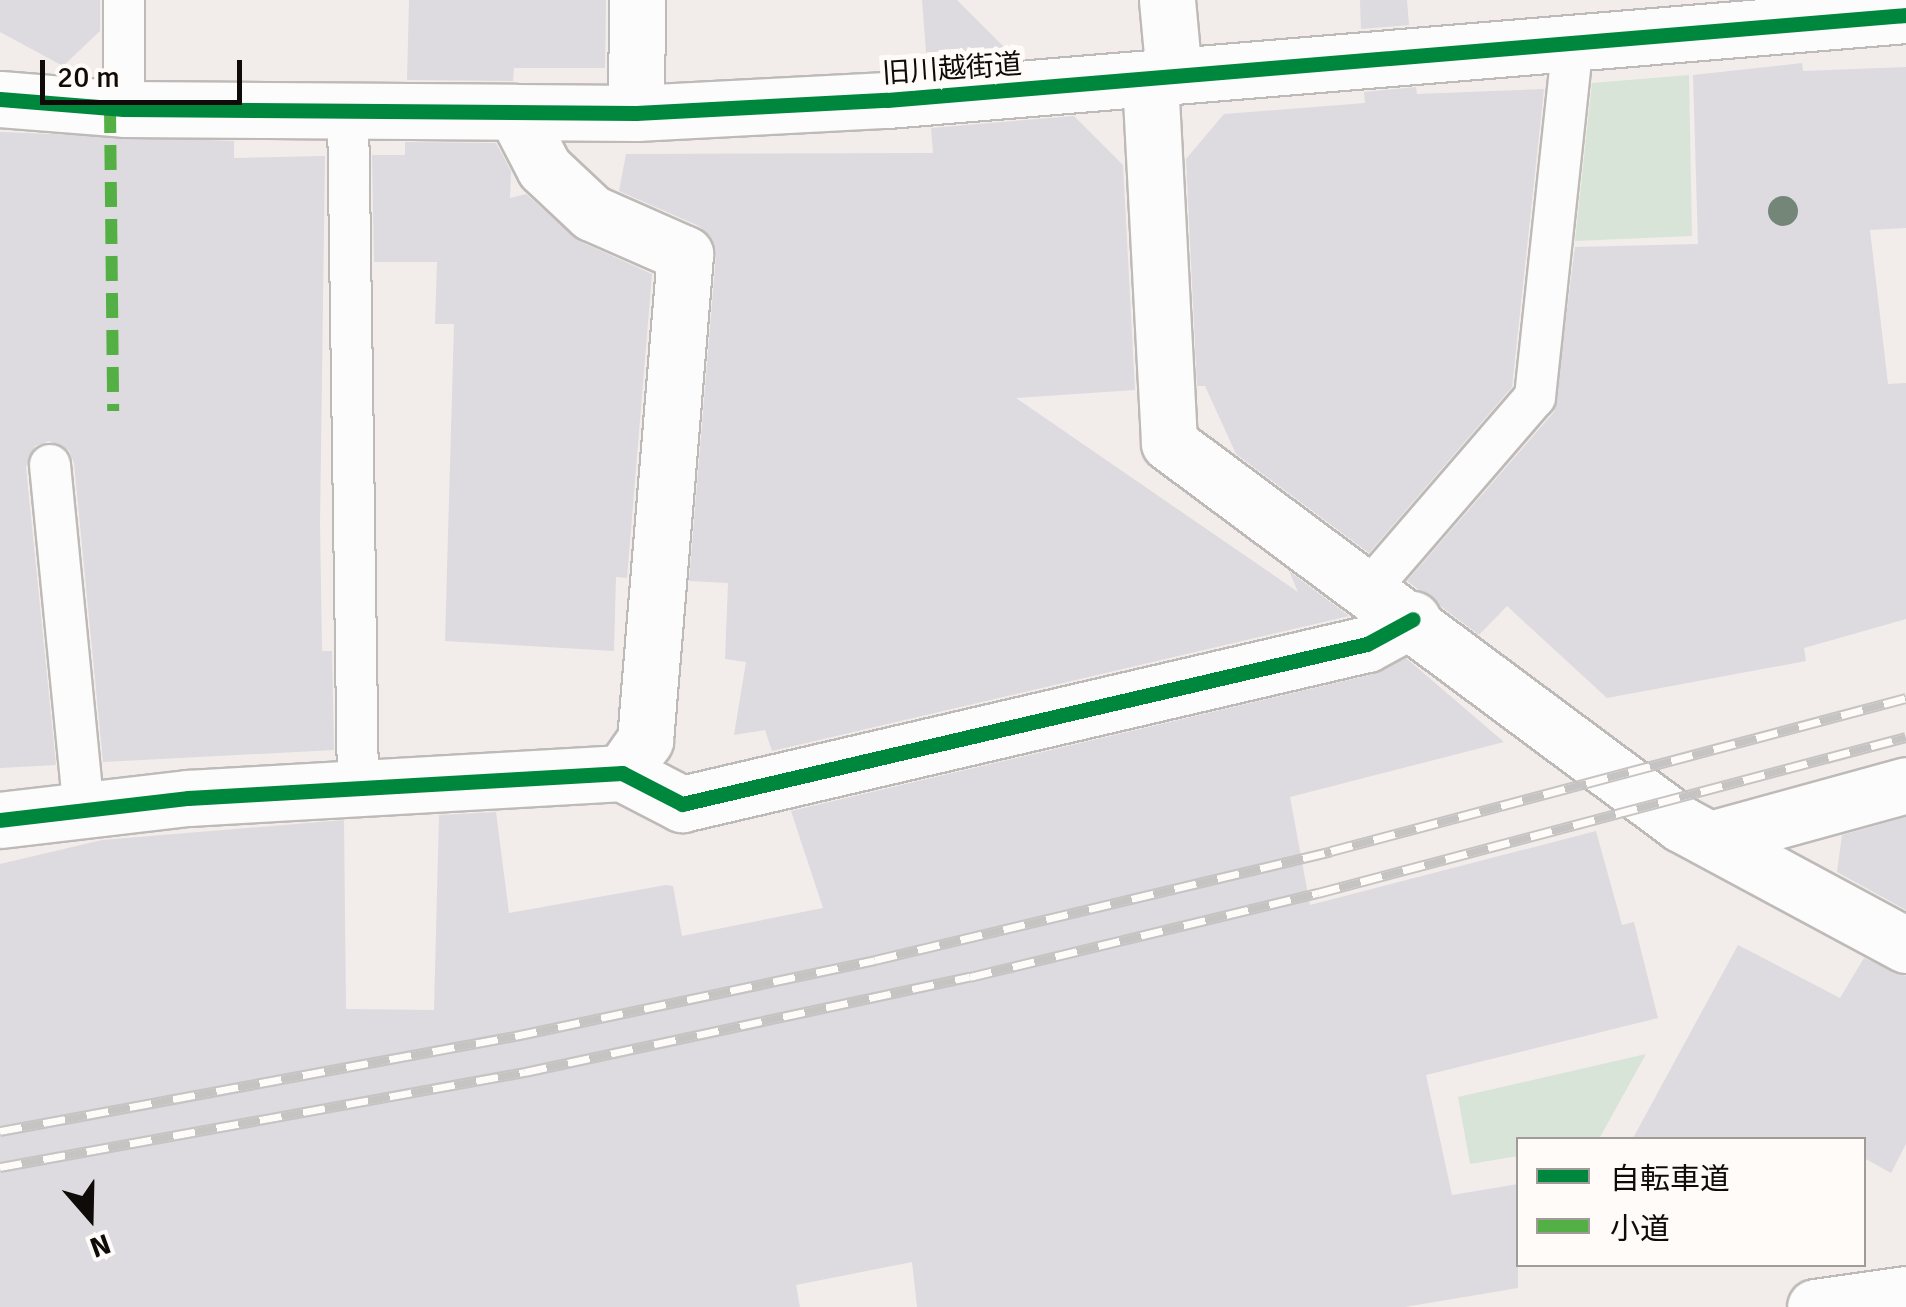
<!DOCTYPE html>
<meta charset="utf-8">
<style>
body{margin:0}
#map{position:relative;width:1906px;height:1307px;overflow:hidden;background:#f2edea;font-family:Signika,"Noto Sans JP",sans-serif}
div>[style]{position:absolute}
.green>*{inset:0;background:#d8e4d8}
.building>*{inset:0;background:#dddae0}
.roads{filter:drop-shadow(2px 0 #bebab7) drop-shadow(-2px 0 #bebab7) drop-shadow(0 2px #bebab7) drop-shadow(0 -2px #bebab7)}
.lane>*{height:40px;margin:-20px;padding:0 20px;transform-origin:20px;border-radius:20px;background:#fdfcfc}
.street>*{height:55px;margin:-27.5px;padding:0 27.5px;transform-origin:27.5px;border-radius:27.5px;background:#fdfcfc}
.secondary>*{height:55px;margin:-27.5px;padding:0 27.5px;transform-origin:27.5px;border-radius:27.5px;background:#fdfcfc}
.rail>*{height:11px;margin-top:-5.5px;transform-origin:0;background:repeating-linear-gradient(90deg,#fffbf9 0 22px,#c6c4c3 0 44px);box-sizing:border-box;border-block:2px solid #c6c4c3}
.quiet>*{height:12px;margin-top:-6px;transform-origin:0;background:repeating-linear-gradient(90deg,#54b044 0 25px,transparent 0 37px)}
.cycleway>*{height:15px;margin:-7.5px;padding:0 7.5px;transform-origin:7.5px;border-radius:7.5px;background:#00873e}
.trees>*{width:30px;height:30px;margin:-15px;border-radius:50%;background:#738678}
span{translate:-50% -50%;white-space:nowrap;text-align:center;line-height:1.15;-webkit-text-stroke:10px #fffbf9;paint-order:stroke}
.street-label{font-size:28px;color:#0e0b09}
.legend{position:absolute;left:1516px;top:1137px;width:350px;height:130px;box-sizing:border-box;background:#fffbf9;border:2px solid #9f9b99;margin:0;padding:12px 18px;list-style:none;font-size:30px;color:#0e0b09}
.legend li{display:flex;align-items:center;gap:20px;height:50px}
.legend b{width:50px;border:2px solid #9f9b99}
.north{position:absolute;left:40px;top:1167px;width:100px;height:100px;-webkit-text-stroke:8px #fffbf9;paint-order:stroke;rotate:160deg;font-size:28px;font-weight:700;line-height:40px;text-align:center;color:#0e0b09}
.north::after{content:'';display:block;margin:auto;width:35px;height:45px;background:#0e0b09;clip-path:polygon(50% 0,100% 100%,50% 72%,0 100%)}
.scale{position:absolute;left:40px;top:60px;width:202px;height:45px;box-sizing:border-box;border:5px solid #0e0b09;border-top:0;padding-left:12px;font-size:30px;line-height:35px;white-space:nowrap;color:#0e0b09;-webkit-text-stroke:8px #fffbf9;paint-order:stroke}
</style>
<div id="map">
<div class="green">
<div style="clip-path:polygon(1689px 75px,1692px 236px,1575px 241px,1592px 83px)"></div>
<div style="clip-path:polygon(1646px 1054px,1599px 1139px,1518px 1140px,1518px 1156px,1470px 1164px,1458px 1097px)"></div>
</div>
<div class="building">
<div style="clip-path:polygon(0 0,100px 0,100px 31px,63px 66px,0 32px)"></div>
<div style="clip-path:polygon(409px 0,606px 0,605px 68px,514px 68px,513px 81px,407px 80px)"></div>
<div style="clip-path:polygon(922px 0,957px 0,1015px 58px,927px 65px)"></div>
<div style="clip-path:polygon(1360px 0,1407px 0,1409px 25px,1361px 29px)"></div>
<div style="clip-path:polygon(1802px 63px,1803px 71px,1906px 67px,1906px 228px,1870px 230px,1888px 384px,1906px 383px,1906px 619px,1804px 648px,1806px 661px,1607px 698px,1507px 606px,1479px 635px,1407px 581px,1554px 412px,1575px 247px,1698px 244px,1693px 75px)"></div>
<div style="clip-path:polygon(1416px 87px,1417px 94px,1544px 89px,1512px 387px,1369px 553px,1236px 454px,1205px 386px,1197px 386px,1186px 159px,1224px 114px,1365px 103px,1364px 92px)"></div>
<div style="clip-path:polygon(1074px 116px,1123px 165px,1135px 390px,1016px 398px,1298px 592px,1289px 571px,1349px 616px,772px 751px,765px 730px,734px 735px,746px 662px,725px 659px,728px 583px,689px 581px,716px 255px,711px 237px,699px 226px,619px 191px,626px 154px,933px 153px,931px 128px)"></div>
<div style="clip-path:polygon(0 132px,234px 141px,234px 158px,325px 156px,320px 524px,322px 651px,332px 651px,334px 750px,103px 762px,74px 463px,69px 450px,49px 441px,35px 446px,26px 467px,56px 765px,0 768px)"></div>
<div style="clip-path:polygon(405px 142px,496px 143px,511px 171px,510px 198px,526px 194px,579px 241px,652px 274px,627px 578px,616px 577px,614px 651px,445px 641px,454px 324px,435px 324px,437px 262px,374px 262px,372px 155px,405px 155px)"></div>
<div style="clip-path:polygon(1406px 658px,1504px 742px,1290px 797px,1310px 905px,1596px 831px,1622px 925px,1634px 922px,1658px 1018px,1426px 1075px,1452px 1195px,1518px 1184px,1518px 1288px,1405px 1307px,917px 1307px,912px 1262px,796px 1285px,800px 1307px,0 1307px,0 864px,102px 840px,344px 820px,346px 1009px,434px 1010px,439px 815px,496px 812px,509px 913px,666px 885px,673px 886px,682px 936px,823px 908px,791px 811px,1374px 674px)"></div>
<div style="clip-path:polygon(1906px 817px,1906px 910px,1837px 872px,1842px 835px)"></div>
<div style="clip-path:polygon(1738px 945px,1840px 998px,1864px 958px,1906px 976px,1906px 1144px,1891px 1173px,1864px 1158px,1864px 1140px,1632px 1140px)"></div>
</div>
<div class="roads">
<div class="lane">
<div style="left:124px;top:0;width:109px;rotate:90deg"></div>
<div style="left:348px;top:112px;width:675px;rotate:89.15deg"></div>
<div style="left:50px;top:465px;width:346px;rotate:84.4deg"></div>
<div style="left:1370px;top:588px;width:252px;rotate:-49.2deg"></div>
<div style="left:1535px;top:397px;width:356px;rotate:-83.9deg"></div>
</div>
<div class="street">
<div style="left:1167px;top:0;width:76px;rotate:84.7deg"></div>
<div style="left:1150px;top:79px;width:364px;rotate:87deg"></div>
<div style="left:1169px;top:443px;width:638px;rotate:36.65deg"></div>
<div style="left:1681px;top:824px;width:255px;rotate:28.3deg"></div>
<div style="left:0;top:99px;width:124px;rotate:4.6deg"></div>
<div style="left:124px;top:109px;width:391px;rotate:0.4deg"></div>
<div style="left:515px;top:112px;width:63px;rotate:62.6deg"></div>
<div style="left:544px;top:168px;width:66px;rotate:43.2deg"></div>
<div style="left:592px;top:213px;width:102px;rotate:23.8deg"></div>
<div style="left:685px;top:254px;width:488px;rotate:94.7deg"></div>
<div style="left:645px;top:740px;width:40px;rotate:124.9deg"></div>
<div style="left:636px;top:113px;width:113px;rotate:-89.5deg"></div>
<div style="left:0;top:820px;width:189px;rotate:-6.7deg"></div>
<div style="left:188px;top:798px;width:435px;rotate:-3.3deg"></div>
<div style="left:622px;top:773px;width:68px;rotate:27.3deg"></div>
<div style="left:682px;top:804px;width:703px;rotate:-13.15deg"></div>
<div style="left:1367px;top:644px;width:52px;rotate:-28.5deg"></div>
<div style="left:1714px;top:838px;width:199px;rotate:-15.4deg"></div>
</div>
<div class="secondary">
<div style="left:515px;top:112px;width:121px;rotate:0.5deg"></div>
<div style="left:636px;top:113px;width:251px;rotate:-3deg"></div>
<div style="left:887px;top:100px;width:1023px;rotate:-4.77deg"></div>
<div style="left:1815px;top:1307px;width:92px;rotate:-8.1deg"></div>
</div>
</div>
<div class="rail">
<div style="left:0;top:1131px;width:524px;rotate:-10.45deg"></div>
<div style="left:515px;top:1036px;width:368px;rotate:-11.9deg"></div>
<div style="left:875px;top:960px;width:469px;rotate:-13.4deg"></div>
<div style="left:1331px;top:851px;width:595px;rotate:-14.9deg"></div>
<div style="left:0;top:1167px;width:534px;rotate:-10.26deg"></div>
<div style="left:525px;top:1072px;width:455px;rotate:-12.1deg"></div>
<div style="left:970px;top:977px;width:358px;rotate:-13.6deg"></div>
<div style="left:1318px;top:893px;width:608px;rotate:-14.86deg"></div>
</div>
<div class="quiet">
<div style="left:110px;top:108px;width:303px;rotate:89.4deg"></div>
</div>
<div class="cycleway">
<div style="left:0;top:99px;width:124px;rotate:4.6deg"></div>
<div style="left:124px;top:109px;width:512px;rotate:0.45deg"></div>
<div style="left:636px;top:113px;width:251px;rotate:-3deg"></div>
<div style="left:887px;top:100px;width:1023px;rotate:-4.77deg"></div>
<div style="left:0;top:820px;width:189px;rotate:-6.7deg"></div>
<div style="left:188px;top:798px;width:435px;rotate:-3.3deg"></div>
<div style="left:622px;top:773px;width:68px;rotate:27.3deg"></div>
<div style="left:682px;top:804px;width:703px;rotate:-13.15deg"></div>
<div style="left:1367px;top:644px;width:52px;rotate:-28.5deg"></div>
</div>
<div class="trees">
<div style="left:1783px;top:211px"></div>
</div>
<div class="street-label">
<span style="left:952px;top:69px;rotate:-4deg">旧川越街道</span>
</div>
<ul class="legend">
<li><b style="height:12px;background:#00873e"></b>自転車道</li>
<li><b style="height:12px;background:#54b044"></b>小道</li>
</ul>
<div class="north">N</div>
<div class="scale">20 m</div>
</div>
